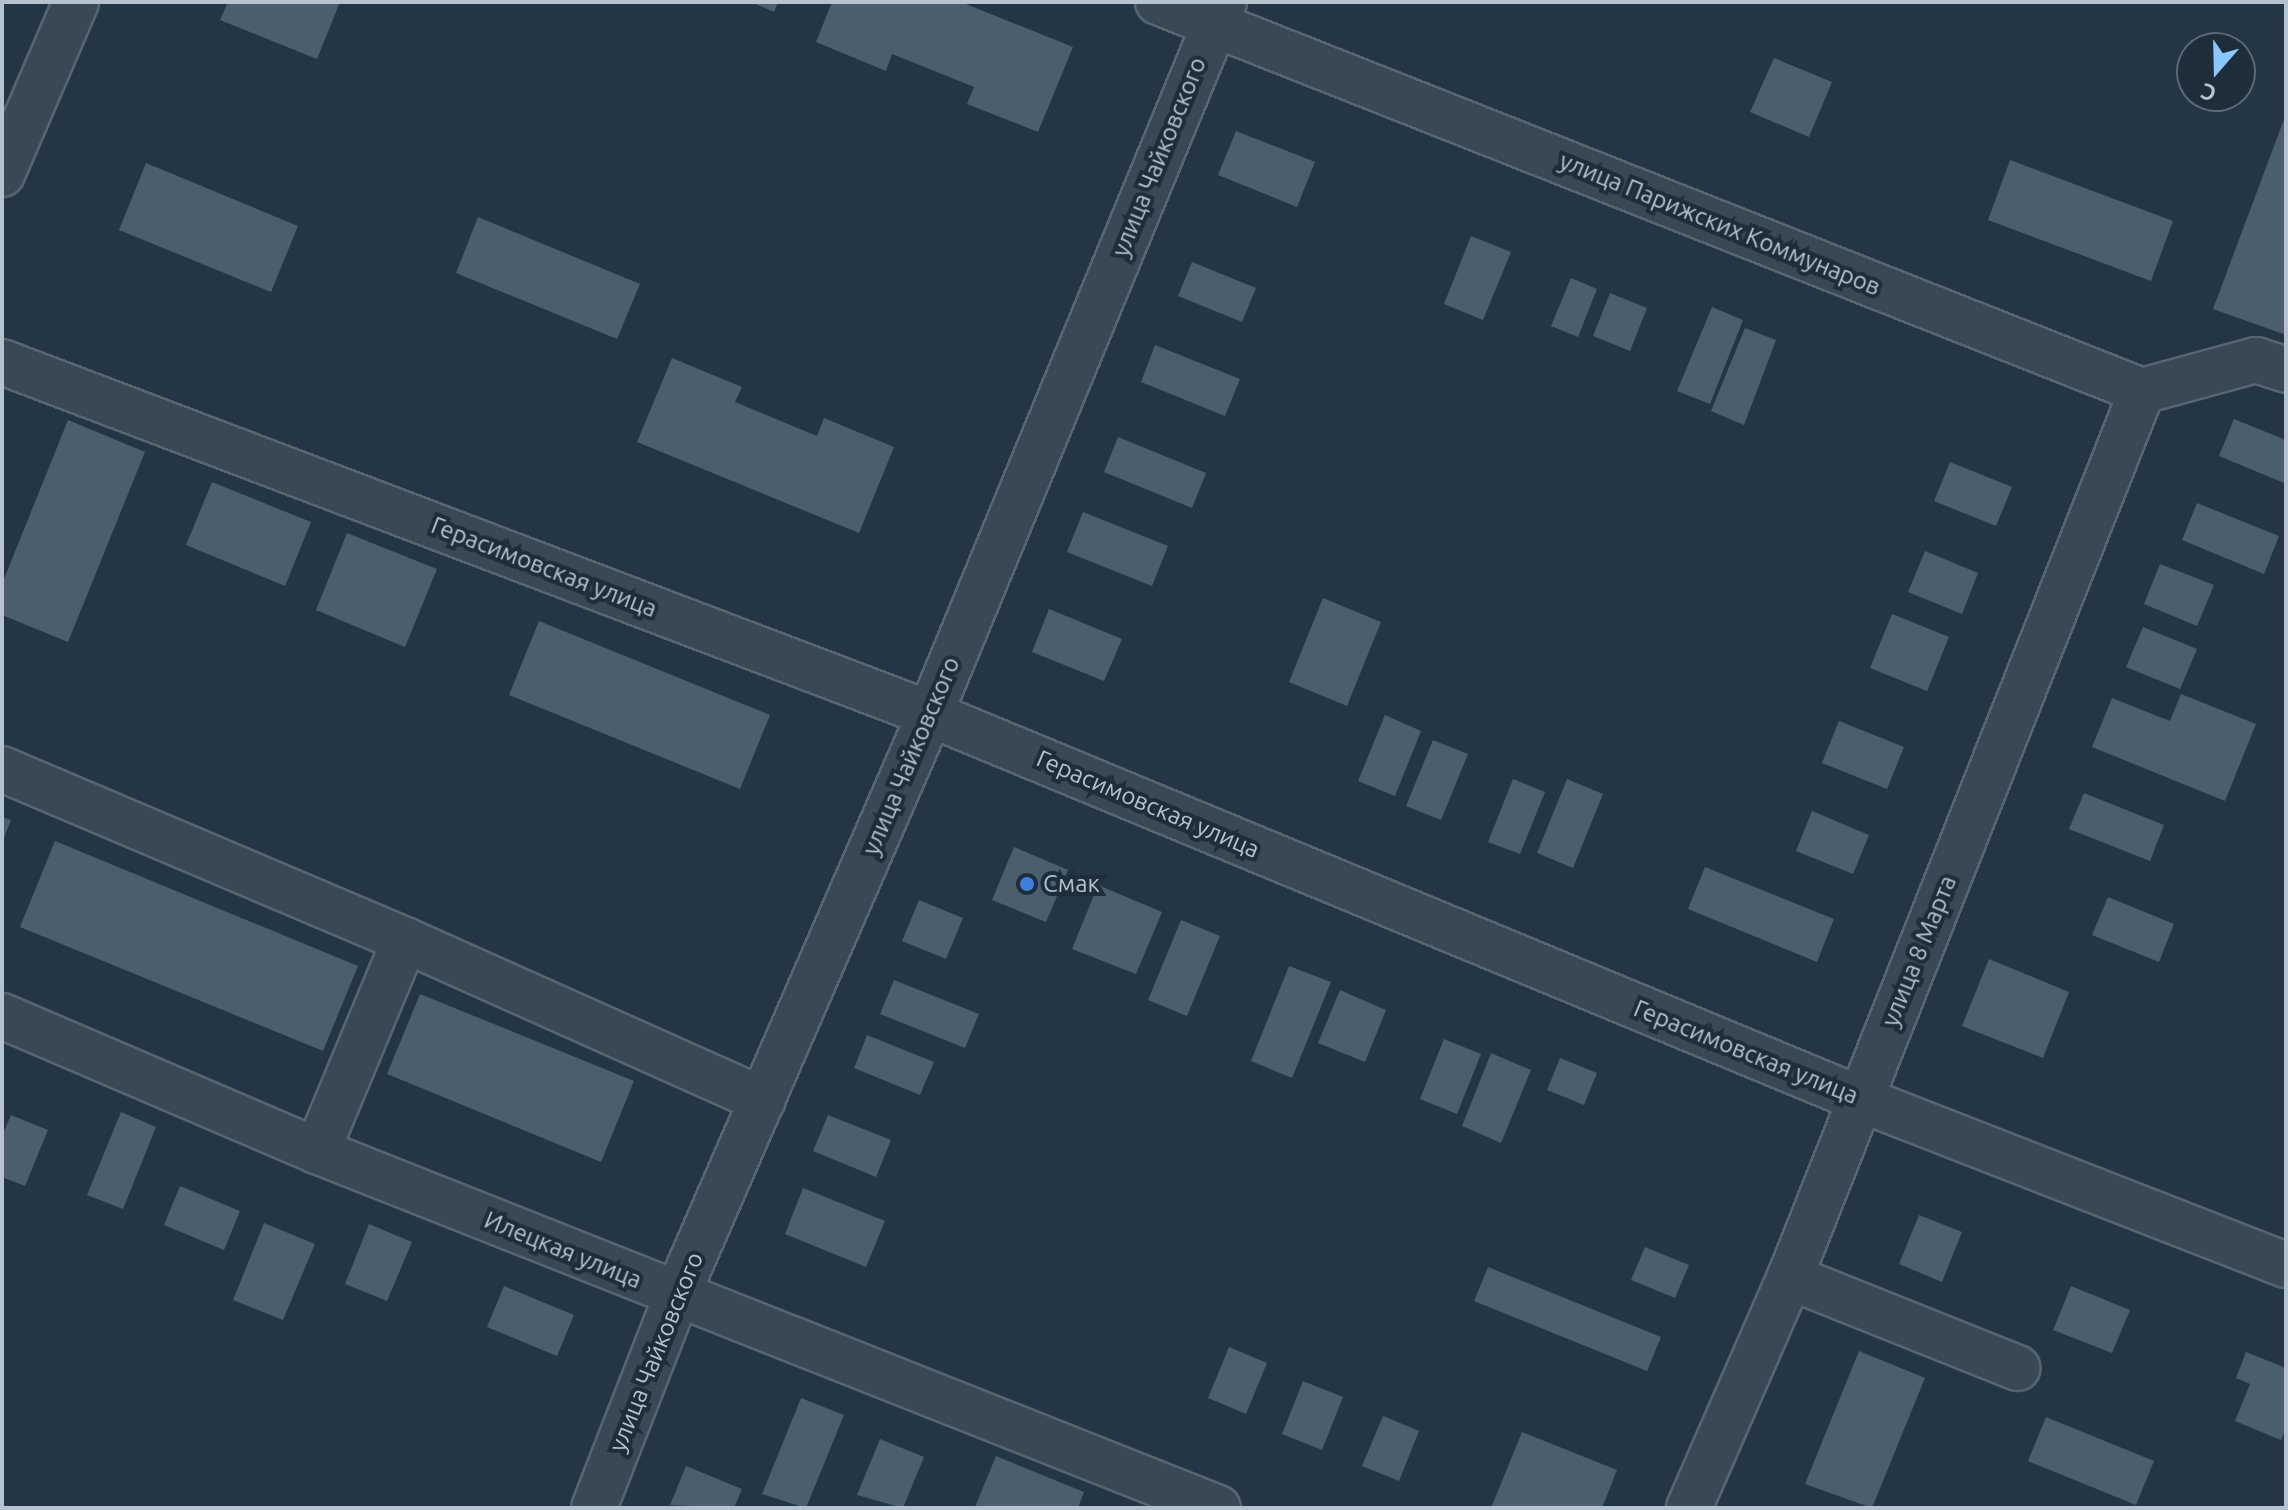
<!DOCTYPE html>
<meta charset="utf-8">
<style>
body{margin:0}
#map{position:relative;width:2288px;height:1510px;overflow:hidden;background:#243645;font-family:Ubuntu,sans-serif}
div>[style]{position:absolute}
.building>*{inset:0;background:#4a5e6d}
.roads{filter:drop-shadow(2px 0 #576571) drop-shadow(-2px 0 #576571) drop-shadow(0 2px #576571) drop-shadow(0 -2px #576571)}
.minor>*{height:44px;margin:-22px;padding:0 22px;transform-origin:22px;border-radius:22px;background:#384854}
.dots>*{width:22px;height:22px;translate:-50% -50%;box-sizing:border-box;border:4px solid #1d2d39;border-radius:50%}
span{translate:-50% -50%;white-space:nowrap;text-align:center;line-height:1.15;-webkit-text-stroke:8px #1d2d39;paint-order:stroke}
.street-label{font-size:24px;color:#b6c2ce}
.poi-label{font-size:24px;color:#b6c2ce}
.left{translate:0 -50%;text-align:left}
.frame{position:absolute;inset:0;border:4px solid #b6c2ce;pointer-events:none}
.north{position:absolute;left:2176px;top:32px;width:80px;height:80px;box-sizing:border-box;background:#1d2d39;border:2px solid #5a6975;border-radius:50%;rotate:200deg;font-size:22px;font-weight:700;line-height:32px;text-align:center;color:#b6c2ce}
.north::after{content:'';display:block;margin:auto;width:28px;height:36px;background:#89c8ff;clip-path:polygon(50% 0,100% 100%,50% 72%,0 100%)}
</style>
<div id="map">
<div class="building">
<div style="clip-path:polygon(228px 2px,340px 2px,317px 59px,220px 20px)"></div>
<div style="clip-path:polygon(751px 2px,778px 2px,774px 12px)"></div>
<div style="clip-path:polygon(832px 2px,961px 2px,1073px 47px,1038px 132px,967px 104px,974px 87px,892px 54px,886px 71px,816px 42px)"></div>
<div style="clip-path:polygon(1774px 58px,1832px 82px,1809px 137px,1750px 112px)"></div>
<div style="clip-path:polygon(2286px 114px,2286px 335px,2213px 309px)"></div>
<div style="clip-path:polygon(1236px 131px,1315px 162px,1297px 207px,1218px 175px)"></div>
<div style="clip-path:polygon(2010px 160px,2173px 221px,2151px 281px,1988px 220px)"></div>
<div style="clip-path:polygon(146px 163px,298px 226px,271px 292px,119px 230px)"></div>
<div style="clip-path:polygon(478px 217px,640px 284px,617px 339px,456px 273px)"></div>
<div style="clip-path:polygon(1471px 236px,1511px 252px,1483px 320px,1444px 304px)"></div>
<div style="clip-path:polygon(1192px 262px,1256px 288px,1242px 322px,1178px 296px)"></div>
<div style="clip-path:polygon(1571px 278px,1597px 289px,1578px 337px,1551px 326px)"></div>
<div style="clip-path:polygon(1610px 293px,1647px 308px,1630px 351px,1593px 336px)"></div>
<div style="clip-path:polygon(1712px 307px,1743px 320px,1710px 404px,1677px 391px)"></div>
<div style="clip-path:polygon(1745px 328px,1776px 340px,1744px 425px,1711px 411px)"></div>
<div style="clip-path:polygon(1155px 345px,1240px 379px,1225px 416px,1141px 382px)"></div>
<div style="clip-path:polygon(672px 358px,742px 387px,735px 402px,817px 436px,824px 418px,894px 447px,859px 533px,637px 442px)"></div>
<div style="clip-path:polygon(2234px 419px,2286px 440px,2284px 483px,2219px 456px)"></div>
<div style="clip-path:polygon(68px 420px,145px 452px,68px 642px,2px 615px,2px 584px)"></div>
<div style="clip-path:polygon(1118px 437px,1206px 473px,1192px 508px,1104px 472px)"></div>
<div style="clip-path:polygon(1950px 462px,2012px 487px,1996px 526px,1934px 501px)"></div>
<div style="clip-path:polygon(212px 482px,311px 522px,285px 586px,186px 545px)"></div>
<div style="clip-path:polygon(2197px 503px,2279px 536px,2264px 574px,2182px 540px)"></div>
<div style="clip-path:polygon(1083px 512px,1168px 546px,1152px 586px,1067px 552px)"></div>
<div style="clip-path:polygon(347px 533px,437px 569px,405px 647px,316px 610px)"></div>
<div style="clip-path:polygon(1925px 551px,1978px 573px,1962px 614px,1908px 592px)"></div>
<div style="clip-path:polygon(2160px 564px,2214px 585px,2197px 626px,2144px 604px)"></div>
<div style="clip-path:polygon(1323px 598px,1381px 622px,1347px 706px,1289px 682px)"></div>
<div style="clip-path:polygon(1049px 609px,1122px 639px,1104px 681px,1032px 652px)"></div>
<div style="clip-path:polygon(1892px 614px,1949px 637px,1927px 691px,1870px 668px)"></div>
<div style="clip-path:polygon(539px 621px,770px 715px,740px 789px,509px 695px)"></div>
<div style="clip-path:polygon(2143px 627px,2197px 649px,2180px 689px,2126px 667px)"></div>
<div style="clip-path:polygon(2181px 694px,2256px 724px,2225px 801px,2092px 747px,2112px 698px,2170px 721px)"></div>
<div style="clip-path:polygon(1385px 715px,1421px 731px,1395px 796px,1358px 781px)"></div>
<div style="clip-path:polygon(1839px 721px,1904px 747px,1887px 789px,1822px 763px)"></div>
<div style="clip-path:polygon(1433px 740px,1468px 754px,1441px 820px,1406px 806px)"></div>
<div style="clip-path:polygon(1513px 779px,1545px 792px,1520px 854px,1488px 842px)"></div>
<div style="clip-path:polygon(1567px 779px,1603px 794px,1573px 868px,1537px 853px)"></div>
<div style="clip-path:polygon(2084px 793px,2164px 825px,2150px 861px,2069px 829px)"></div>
<div style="clip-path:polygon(1812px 811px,1869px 835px,1853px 874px,1796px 851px)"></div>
<div style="clip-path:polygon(2px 817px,11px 820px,2px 843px)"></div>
<div style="clip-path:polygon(55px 841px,358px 966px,323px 1051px,20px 927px)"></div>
<div style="clip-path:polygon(1014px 847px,1068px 870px,1046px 922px,992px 900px)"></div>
<div style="clip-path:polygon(1705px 867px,1834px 919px,1817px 962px,1688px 909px)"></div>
<div style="clip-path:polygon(1098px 885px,1162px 912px,1136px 974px,1072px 949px)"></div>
<div style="clip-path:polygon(2108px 897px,2174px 924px,2159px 962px,2092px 935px)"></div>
<div style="clip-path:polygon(919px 900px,963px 918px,946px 959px,902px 941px)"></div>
<div style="clip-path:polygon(1181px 920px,1220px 936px,1187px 1016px,1148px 1000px)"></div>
<div style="clip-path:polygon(1989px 959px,2069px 992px,2043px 1058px,1962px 1026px)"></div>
<div style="clip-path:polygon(1289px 966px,1331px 982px,1292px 1078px,1251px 1061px)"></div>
<div style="clip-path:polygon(894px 980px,979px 1014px,965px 1048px,880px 1014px)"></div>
<div style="clip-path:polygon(1340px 990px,1386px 1010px,1365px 1062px,1318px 1043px)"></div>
<div style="clip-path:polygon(420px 994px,634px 1081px,601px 1162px,387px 1074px)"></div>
<div style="clip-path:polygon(867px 1035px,934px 1062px,920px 1095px,854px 1068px)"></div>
<div style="clip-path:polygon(1444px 1039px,1481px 1054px,1457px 1114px,1420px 1099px)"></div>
<div style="clip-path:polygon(1491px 1053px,1531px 1070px,1501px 1143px,1462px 1126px)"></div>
<div style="clip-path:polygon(1560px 1058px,1597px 1073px,1584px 1105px,1547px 1090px)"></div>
<div style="clip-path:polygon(121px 1112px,156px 1127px,123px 1209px,87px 1195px)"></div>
<div style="clip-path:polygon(11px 1115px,48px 1130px,25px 1186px,2px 1177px,2px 1136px)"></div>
<div style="clip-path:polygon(828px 1115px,891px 1140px,876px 1177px,813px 1151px)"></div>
<div style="clip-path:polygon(180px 1186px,240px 1211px,224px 1250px,164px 1225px)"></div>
<div style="clip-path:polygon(803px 1188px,885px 1221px,866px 1267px,785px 1234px)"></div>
<div style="clip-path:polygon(1919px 1215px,1962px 1232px,1942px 1282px,1899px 1264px)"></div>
<div style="clip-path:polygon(264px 1223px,315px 1244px,283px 1320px,233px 1300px)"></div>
<div style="clip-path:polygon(369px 1224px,412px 1242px,387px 1301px,345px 1284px)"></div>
<div style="clip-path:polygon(1645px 1247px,1689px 1265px,1675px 1298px,1631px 1280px)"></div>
<div style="clip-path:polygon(1488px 1267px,1661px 1337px,1647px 1371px,1474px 1301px)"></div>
<div style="clip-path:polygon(504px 1286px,574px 1315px,557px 1356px,487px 1327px)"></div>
<div style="clip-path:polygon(2071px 1286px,2130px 1310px,2112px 1353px,2053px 1330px)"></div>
<div style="clip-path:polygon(1229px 1347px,1267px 1363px,1246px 1414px,1208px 1398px)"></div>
<div style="clip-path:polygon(1859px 1351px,1925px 1378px,1872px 1508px,1805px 1484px)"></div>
<div style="clip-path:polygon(2246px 1352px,2286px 1368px,2286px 1428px,2281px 1440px,2235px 1421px,2250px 1384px,2236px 1378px)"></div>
<div style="clip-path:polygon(1303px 1381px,1343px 1397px,1322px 1450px,1282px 1434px)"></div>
<div style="clip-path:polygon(801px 1398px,844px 1415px,806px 1508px,762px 1494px)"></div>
<div style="clip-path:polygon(1383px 1416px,1419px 1431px,1399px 1481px,1362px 1466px)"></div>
<div style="clip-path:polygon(2046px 1417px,2154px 1461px,2136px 1505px,2028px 1461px)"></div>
<div style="clip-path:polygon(1522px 1432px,1617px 1470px,1602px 1508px,1491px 1508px)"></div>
<div style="clip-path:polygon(880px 1439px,924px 1457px,903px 1508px,857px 1495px)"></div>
<div style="clip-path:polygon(996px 1456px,1084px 1492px,1078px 1508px,975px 1507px)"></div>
<div style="clip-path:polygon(686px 1466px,742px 1489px,734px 1508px,670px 1505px)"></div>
</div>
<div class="roads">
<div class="minor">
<div style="left:1158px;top:2px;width:1058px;rotate:21.57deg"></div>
<div style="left:2142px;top:391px;width:118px;rotate:-15.2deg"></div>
<div style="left:2256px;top:360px;width:32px;rotate:18deg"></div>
<div style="left:2px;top:174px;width:187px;rotate:-66.7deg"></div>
<div style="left:2px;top:362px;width:993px;rotate:20.77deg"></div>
<div style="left:930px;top:714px;width:1007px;rotate:22.49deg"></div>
<div style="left:1860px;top:1099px;width:457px;rotate:21.3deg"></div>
<div style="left:2px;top:769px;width:438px;rotate:23deg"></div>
<div style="left:405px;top:940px;width:229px;rotate:112.6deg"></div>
<div style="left:405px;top:940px;width:392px;rotate:24.1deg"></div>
<div style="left:2px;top:1016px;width:343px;rotate:23.2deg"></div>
<div style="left:317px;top:1151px;width:969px;rotate:21.61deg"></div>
<div style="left:1790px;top:1277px;width:245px;rotate:21.8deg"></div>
<div style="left:594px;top:1508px;width:229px;rotate:-68.7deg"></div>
<div style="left:677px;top:1295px;width:634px;rotate:-66.47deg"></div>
<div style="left:930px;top:714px;width:770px;rotate:-67.56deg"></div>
<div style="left:1689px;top:1508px;width:252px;rotate:-66.4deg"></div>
<div style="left:1790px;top:1277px;width:953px;rotate:-68.33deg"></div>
</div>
</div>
<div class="dots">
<div style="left:1027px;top:884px;background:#3f7fe0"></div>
</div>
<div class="street-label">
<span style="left:1159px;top:157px;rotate:-68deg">улица Чайковского</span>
<span style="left:1720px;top:224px;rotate:22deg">улица Парижских Коммунаров</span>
<span style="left:544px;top:567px;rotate:21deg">Герасимовская улица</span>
<span style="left:911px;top:756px;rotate:-67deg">улица Чайковского</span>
<span style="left:1148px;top:804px;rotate:23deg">Герасимовская улица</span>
<span style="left:1919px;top:951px;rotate:-68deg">улица 8 Марта</span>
<span style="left:1746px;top:1052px;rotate:22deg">Герасимовская улица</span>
<span style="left:563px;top:1250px;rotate:22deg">Илецкая улица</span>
<span style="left:656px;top:1352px;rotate:-68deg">улица Чайковского</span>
</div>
<div class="poi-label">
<span class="left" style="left:1043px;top:884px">Смак</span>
</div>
<div class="frame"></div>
<div class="north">С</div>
</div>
